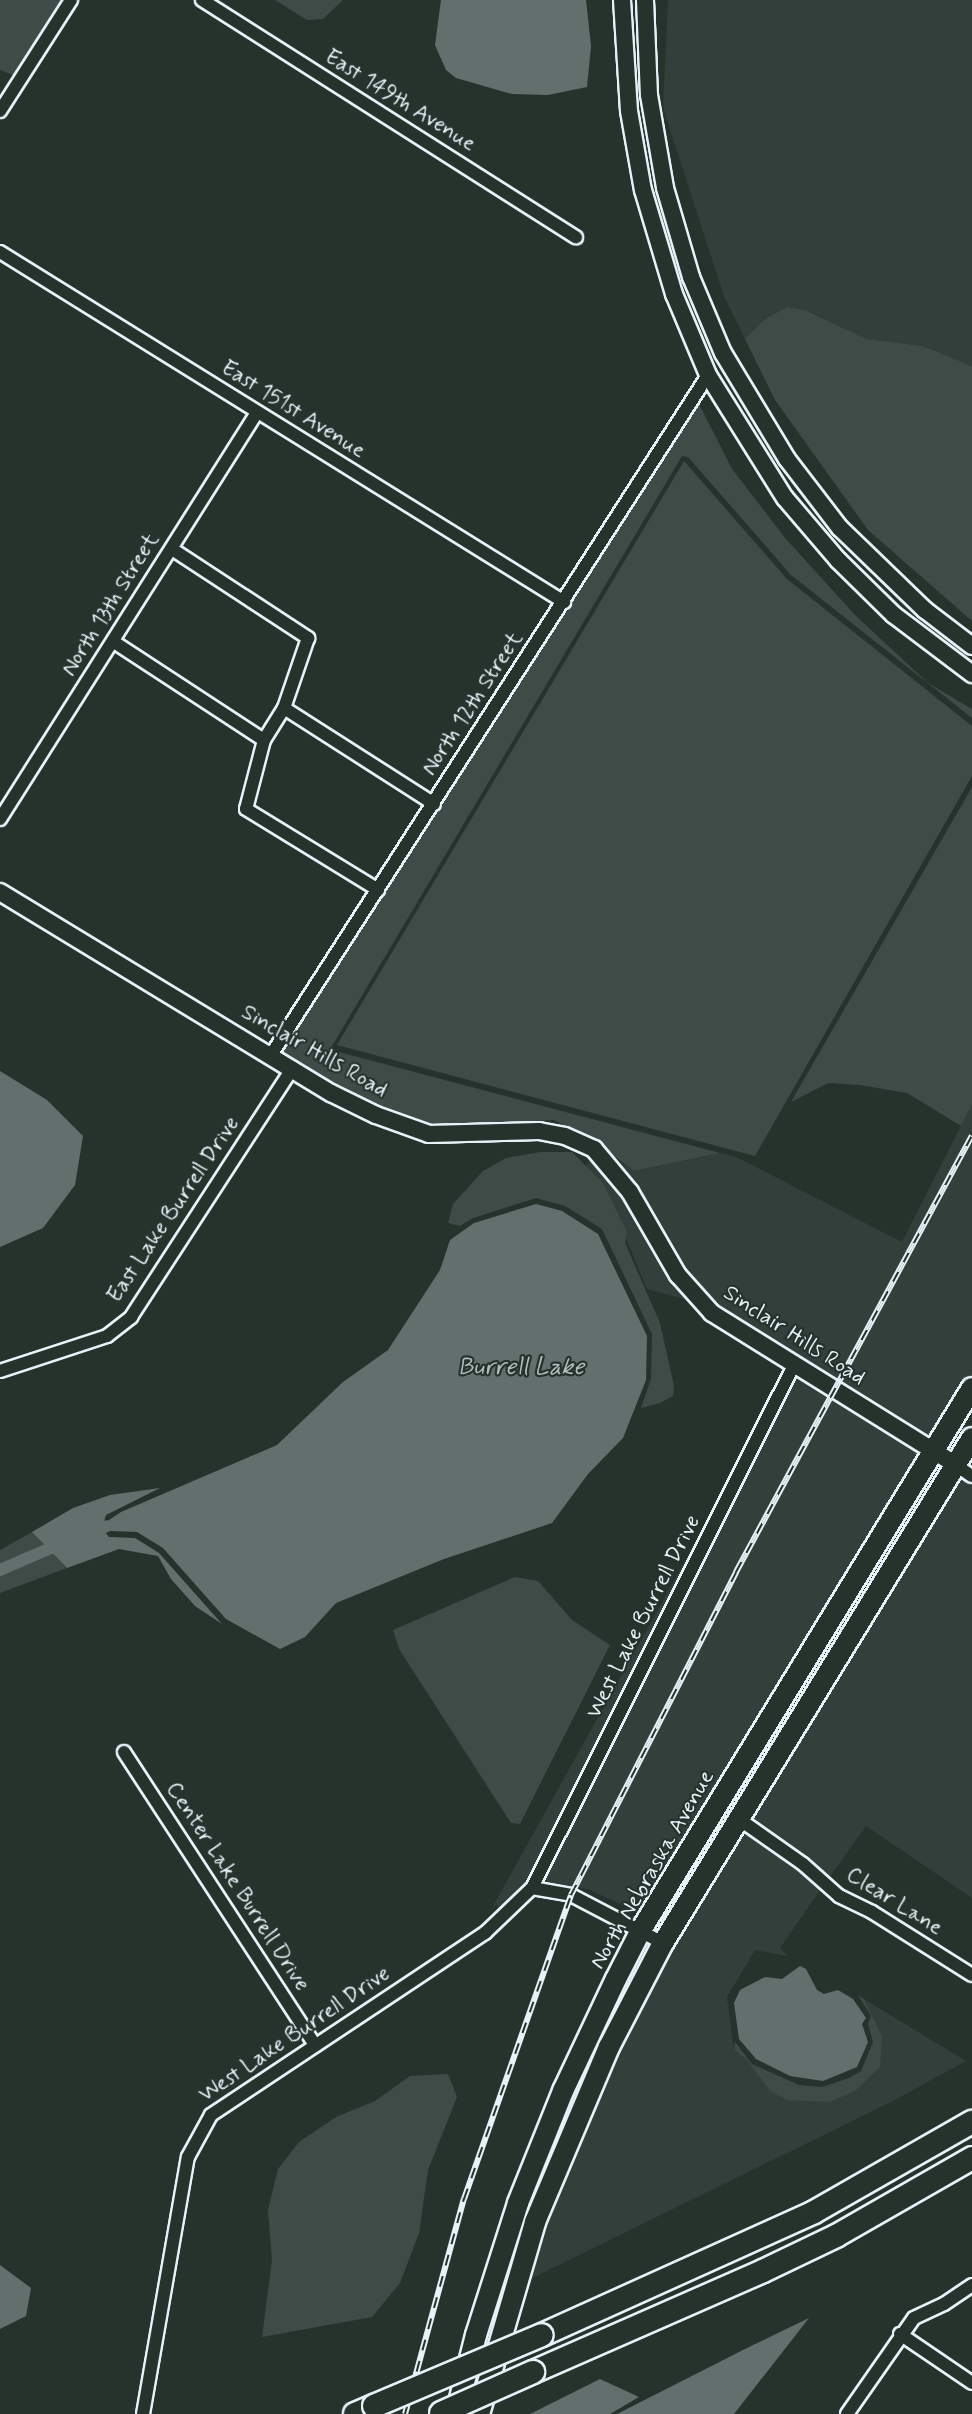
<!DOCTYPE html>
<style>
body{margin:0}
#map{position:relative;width:972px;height:2414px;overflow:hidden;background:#26332d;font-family:Mynerve,sans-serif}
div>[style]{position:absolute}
.built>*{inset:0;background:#333f3a}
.green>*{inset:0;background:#3e4b47}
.water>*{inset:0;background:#636f6d}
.canal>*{height:12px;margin:-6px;padding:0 6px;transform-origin:6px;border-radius:6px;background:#636f6d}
.roads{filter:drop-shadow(2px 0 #e8f1f8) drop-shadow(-2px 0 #e8f1f8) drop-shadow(0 2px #e8f1f8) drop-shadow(0 -2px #e8f1f8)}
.street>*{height:12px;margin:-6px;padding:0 6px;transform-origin:6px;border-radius:6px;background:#26332d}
.secondary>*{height:16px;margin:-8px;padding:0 8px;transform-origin:8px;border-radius:8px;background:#26332d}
.primary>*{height:20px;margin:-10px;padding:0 10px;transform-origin:10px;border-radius:10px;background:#26332d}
.highway>*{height:22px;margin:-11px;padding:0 11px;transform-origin:11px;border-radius:11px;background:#26332d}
.rail>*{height:6px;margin-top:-3px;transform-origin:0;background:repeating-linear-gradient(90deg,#26332d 0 11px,#e8f1f8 0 22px);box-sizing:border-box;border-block:2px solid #e8f1f8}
.bridges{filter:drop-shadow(2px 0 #e8f1f8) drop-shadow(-2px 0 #e8f1f8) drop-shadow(0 2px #e8f1f8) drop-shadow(0 -2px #e8f1f8)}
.highway-bridge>*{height:22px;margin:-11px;padding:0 11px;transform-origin:11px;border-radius:11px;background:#26332d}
span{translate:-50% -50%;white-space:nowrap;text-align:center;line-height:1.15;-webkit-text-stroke:4.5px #26332d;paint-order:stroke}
.street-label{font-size:22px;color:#e8f1f8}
.water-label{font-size:24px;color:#b3bdc0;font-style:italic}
</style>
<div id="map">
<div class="built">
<div style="clip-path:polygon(668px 0,972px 0,972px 366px,923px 346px,867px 339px,806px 310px,787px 307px,765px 319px,745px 339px,724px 296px,663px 108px)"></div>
<div style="clip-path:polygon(972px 1104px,972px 1377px,932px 1442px,717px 1307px,683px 1271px,614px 1159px,635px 1171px,720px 1153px,734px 1156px,902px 1242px)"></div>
<div style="clip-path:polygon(592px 1157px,609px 1174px,691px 1301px,647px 1289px,603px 1183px,586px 1166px)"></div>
<div style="clip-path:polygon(796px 1374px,925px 1454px,643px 1915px,588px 1889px,541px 1883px)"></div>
<div style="clip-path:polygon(957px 1474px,972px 1484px,972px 1898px,866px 1826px,829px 1878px,747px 1817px)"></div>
<div style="clip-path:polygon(721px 1496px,526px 1885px,501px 1911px,497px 1905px,492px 1908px)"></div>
<div style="clip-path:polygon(740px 1829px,821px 1889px,780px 1948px,788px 1956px,755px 1950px,727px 1997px,734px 2050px,747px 2060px,769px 2090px,794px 2100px,855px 2091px,882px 2036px,864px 1999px,966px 2061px,889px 2103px,522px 2283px,565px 2162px,644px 1992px)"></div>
</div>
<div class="green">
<div style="clip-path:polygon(0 0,61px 0,13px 75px,0 70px)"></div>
<div style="clip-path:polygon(275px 0,343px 0,323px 19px,307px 20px)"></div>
<div style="clip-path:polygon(787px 307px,805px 310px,867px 339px,923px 346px,972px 366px,972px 621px,868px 530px,775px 400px,745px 339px,765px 319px)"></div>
<div style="clip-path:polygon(698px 402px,732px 469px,786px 539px,855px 615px,928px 683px,972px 709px,972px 718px,791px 575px,688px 457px,682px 456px,332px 1046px,335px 1051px,720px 1153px,634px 1171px,597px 1143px,554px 1120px,431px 1127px,367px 1103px,280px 1053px)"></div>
<div style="clip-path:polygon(684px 461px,787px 579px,972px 726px,972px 776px,755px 1156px,337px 1045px)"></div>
<div style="clip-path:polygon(972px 787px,972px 1104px,961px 1126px,907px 1093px,860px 1085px,828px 1083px,791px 1102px)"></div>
<div style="clip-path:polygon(540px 1152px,572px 1152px,603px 1183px,627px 1232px,625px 1243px,660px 1323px,674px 1386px,673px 1396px,660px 1403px,641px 1408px,651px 1379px,652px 1334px,602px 1229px,565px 1206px,536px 1198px,473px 1218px,460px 1226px,448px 1223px,453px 1204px,483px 1171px,506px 1158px)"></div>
<div style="clip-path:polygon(32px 1532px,67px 1568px,0 1593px,0 1550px)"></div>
<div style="clip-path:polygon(515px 1577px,538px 1581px,572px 1620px,610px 1645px,520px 1824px,511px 1823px,399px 1649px,393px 1630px)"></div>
<div style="clip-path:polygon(858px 1995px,864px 1999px,882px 2036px,880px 2067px,855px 2091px,829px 2102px,787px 2100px,769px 2090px,747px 2060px,734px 2050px,735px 2042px,752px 2064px,799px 2085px,822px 2087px,849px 2078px,861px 2071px,873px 2042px,868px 2024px,871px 2016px)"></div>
<div style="clip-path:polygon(448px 2074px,457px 2097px,428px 2170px,419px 2233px,400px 2283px,372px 2317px,262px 2337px,272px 2260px,268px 2210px,278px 2169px,299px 2142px,336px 2117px,375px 2101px,410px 2076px)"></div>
</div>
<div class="water">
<div style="clip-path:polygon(441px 0,586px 0,591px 46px,587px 87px,548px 95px,512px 94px,456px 78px,446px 70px,435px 45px)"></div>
<div style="clip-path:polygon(0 1071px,47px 1100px,83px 1136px,75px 1185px,43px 1228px,0 1247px)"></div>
<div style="clip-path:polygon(536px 1204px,562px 1211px,598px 1234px,647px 1336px,646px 1380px,623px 1438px,588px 1474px,552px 1523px,444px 1559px,336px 1603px,305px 1637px,280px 1649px,226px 1619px,163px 1548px,137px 1532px,111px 1531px,107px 1526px,109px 1520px,121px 1512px,277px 1445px,343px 1382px,388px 1350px,440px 1270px,450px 1240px,474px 1223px)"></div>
<div style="clip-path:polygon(160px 1488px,106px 1515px,102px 1528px,109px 1537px,135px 1538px,159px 1553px,222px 1624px,195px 1606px,171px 1579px,158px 1556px,119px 1549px,67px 1568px,32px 1532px,73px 1508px,110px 1495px)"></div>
<div style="clip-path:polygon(800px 1966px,806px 1969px,817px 1990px,824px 1994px,838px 1990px,853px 1999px,866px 2018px,862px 2024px,868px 2042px,857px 2067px,823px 2081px,790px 2076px,756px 2059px,739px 2039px,734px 2003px,740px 1990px,765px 1977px,782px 1979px)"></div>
<div style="clip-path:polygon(0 2265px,31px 2288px,26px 2316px,0 2329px)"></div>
<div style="clip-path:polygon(809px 2318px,734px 2414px,617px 2414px,745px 2349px)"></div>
<div style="clip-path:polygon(600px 2379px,639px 2397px,610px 2414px,530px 2414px)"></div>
</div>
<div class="canal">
<div style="left:87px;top:1533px;width:21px;rotate:-19deg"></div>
<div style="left:0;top:1570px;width:68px;rotate:-23.5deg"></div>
</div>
<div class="roads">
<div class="street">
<div style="left:202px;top:0;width:443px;rotate:32.4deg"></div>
<div style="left:0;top:111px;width:132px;rotate:-57.4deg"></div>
<div style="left:0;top:252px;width:664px;rotate:31.82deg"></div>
<div style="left:172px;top:549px;width:163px;rotate:33.2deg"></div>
<div style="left:308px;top:638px;width:74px;rotate:108.9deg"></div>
<div style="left:284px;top:708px;width:38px;rotate:122deg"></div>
<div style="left:264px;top:740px;width:71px;rotate:104.6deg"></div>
<div style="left:246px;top:809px;width:155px;rotate:31.5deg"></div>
<div style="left:114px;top:642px;width:179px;rotate:33.2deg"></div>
<div style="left:284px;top:708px;width:178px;rotate:32.6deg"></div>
<div style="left:0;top:819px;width:481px;rotate:-57.7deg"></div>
<div style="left:271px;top:1055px;width:808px;rotate:-57.27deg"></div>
<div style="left:0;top:1371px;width:113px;rotate:-18.1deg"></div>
<div style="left:107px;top:1336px;width:31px;rotate:-38deg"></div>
<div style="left:131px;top:1317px;width:297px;rotate:-57deg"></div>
<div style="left:956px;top:1465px;width:19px;rotate:35deg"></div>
<div style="left:124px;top:1752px;width:350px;rotate:56.9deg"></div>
<div style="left:739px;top:1819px;width:78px;rotate:35.1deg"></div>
<div style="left:803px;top:1864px;width:48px;rotate:41.6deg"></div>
<div style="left:839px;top:1896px;width:37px;rotate:26deg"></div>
<div style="left:872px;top:1912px;width:118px;rotate:32.2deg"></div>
<div style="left:532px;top:1888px;width:585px;rotate:-63.39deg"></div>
<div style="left:900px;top:2334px;width:87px;rotate:34.2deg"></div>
<div style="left:143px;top:2414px;width:261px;rotate:-80.1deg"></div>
<div style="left:188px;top:2157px;width:48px;rotate:-61.3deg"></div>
<div style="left:211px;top:2115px;width:329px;rotate:-33.6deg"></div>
<div style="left:485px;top:1933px;width:65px;rotate:-43.8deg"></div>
<div style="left:532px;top:1888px;width:40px;rotate:10deg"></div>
<div style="left:571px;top:1895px;width:104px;rotate:27.6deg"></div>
<div style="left:847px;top:2414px;width:117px;rotate:-55.1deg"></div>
<div style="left:914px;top:2318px;width:33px;rotate:-25deg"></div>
<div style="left:944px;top:2304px;width:34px;rotate:-34deg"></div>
</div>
<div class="secondary">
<div style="left:622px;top:0;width:111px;rotate:86.4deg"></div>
<div style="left:629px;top:111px;width:80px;rotate:80deg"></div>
<div style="left:643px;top:190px;width:109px;rotate:73.4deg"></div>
<div style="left:674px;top:294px;width:88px;rotate:67.2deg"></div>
<div style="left:708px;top:375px;width:145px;rotate:58deg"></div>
<div style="left:785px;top:498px;width:82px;rotate:49.5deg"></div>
<div style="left:838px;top:560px;width:78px;rotate:44.5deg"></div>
<div style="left:894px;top:615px;width:98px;rotate:37.1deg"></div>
<div style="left:645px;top:0;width:95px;rotate:87.6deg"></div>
<div style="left:649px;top:95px;width:94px;rotate:80.2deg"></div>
<div style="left:665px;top:188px;width:93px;rotate:73.7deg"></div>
<div style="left:691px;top:277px;width:82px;rotate:67.2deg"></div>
<div style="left:723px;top:353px;width:124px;rotate:58.9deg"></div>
<div style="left:787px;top:459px;width:87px;rotate:52.5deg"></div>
<div style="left:840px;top:528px;width:118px;rotate:44deg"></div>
<div style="left:925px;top:610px;width:59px;rotate:37.5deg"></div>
<div style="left:0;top:892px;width:387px;rotate:31.3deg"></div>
<div style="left:331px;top:1093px;width:50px;rotate:26.1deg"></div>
<div style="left:376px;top:1115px;width:56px;rotate:19.7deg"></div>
<div style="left:429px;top:1134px;width:110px;rotate:-1.6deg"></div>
<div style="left:539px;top:1131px;width:26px;rotate:11deg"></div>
<div style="left:565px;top:1136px;width:32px;rotate:24deg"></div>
<div style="left:594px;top:1149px;width:56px;rotate:50.1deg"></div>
<div style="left:630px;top:1192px;width:96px;rotate:60deg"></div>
<div style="left:678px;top:1275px;width:51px;rotate:48.2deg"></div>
<div style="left:712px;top:1313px;width:287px;rotate:31.9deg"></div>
</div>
<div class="primary">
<div style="left:456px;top:2414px;width:81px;rotate:-75.8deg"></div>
<div style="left:476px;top:2335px;width:139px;rotate:-72.3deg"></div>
<div style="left:518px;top:2203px;width:121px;rotate:-68.1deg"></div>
<div style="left:563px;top:2091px;width:124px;rotate:-64.7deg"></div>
<div style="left:616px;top:1979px;width:55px;rotate:-63deg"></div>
<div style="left:641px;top:1930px;width:635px;rotate:-58.59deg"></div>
<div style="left:479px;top:2414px;width:200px;rotate:-73.7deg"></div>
<div style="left:535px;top:2222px;width:190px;rotate:-67.1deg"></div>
<div style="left:609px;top:2047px;width:117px;rotate:-62.6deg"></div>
<div style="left:663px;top:1943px;width:592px;rotate:-58.54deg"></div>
</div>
<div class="highway">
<div style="left:542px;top:2335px;width:299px;rotate:-24.3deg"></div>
<div style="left:814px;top:2212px;width:182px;rotate:-29.7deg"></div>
<div style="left:533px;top:2372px;width:251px;rotate:-23.7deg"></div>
<div style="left:763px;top:2271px;width:81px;rotate:-25.6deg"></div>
<div style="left:836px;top:2236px;width:157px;rotate:-29.8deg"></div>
<div style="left:355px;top:2414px;width:21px;rotate:-23deg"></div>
</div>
</div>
<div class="rail">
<div style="left:405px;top:2414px;width:223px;rotate:-74.7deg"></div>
<div style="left:464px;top:2199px;width:322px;rotate:-70.6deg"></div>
<div style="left:571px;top:1895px;width:363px;rotate:-62.9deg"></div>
<div style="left:736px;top:1572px;width:496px;rotate:-61.6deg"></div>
</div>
<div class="bridges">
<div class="highway-bridge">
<div style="left:374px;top:2406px;width:182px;rotate:-22.9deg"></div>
<div style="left:441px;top:2413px;width:101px;rotate:-24deg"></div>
</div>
</div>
<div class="street-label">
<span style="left:400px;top:101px;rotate:32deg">East 149th Avenue</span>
<span style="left:293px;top:410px;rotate:32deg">East 151st Avenue</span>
<span style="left:111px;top:605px;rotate:-58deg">North 13th Street</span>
<span style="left:473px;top:704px;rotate:-57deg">North 12th Street</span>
<span style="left:314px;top:1052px;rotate:30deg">Sinclair Hills Road</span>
<span style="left:174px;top:1210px;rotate:-56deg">East Lake Burrell Drive</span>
<span style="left:794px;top:1336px;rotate:33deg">Sinclair Hills Road</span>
<span style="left:644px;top:1617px;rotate:-63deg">West Lake Burrell Drive</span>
<span style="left:653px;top:1870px;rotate:-60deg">North Nebraska Avenue</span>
<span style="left:237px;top:1887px;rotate:57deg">Center Lake Burrell Drive</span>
<span style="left:894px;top:1902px;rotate:32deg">Clear Lane</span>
<span style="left:295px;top:2035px;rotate:-34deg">West Lake Burrell Drive</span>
</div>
<div class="water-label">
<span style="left:521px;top:1368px">Burrell Lake</span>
</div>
</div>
